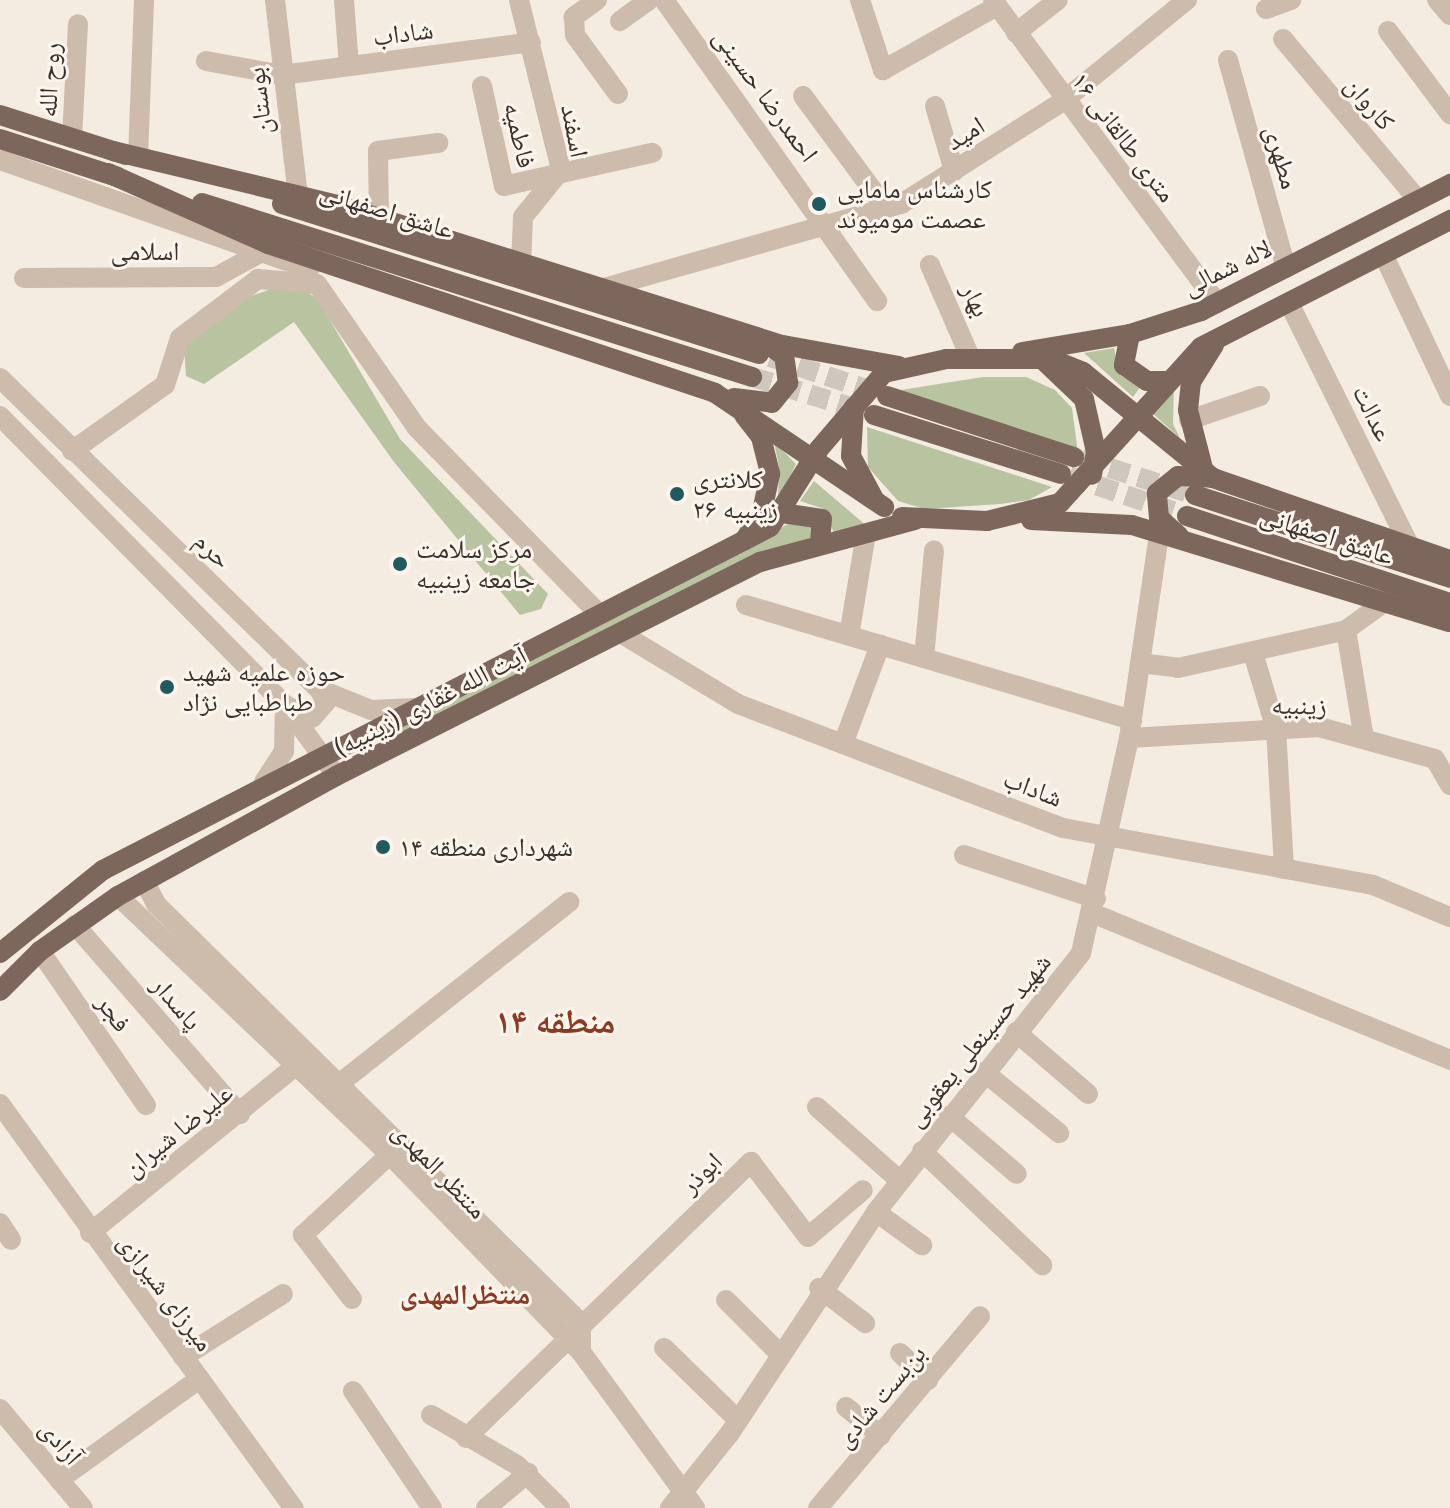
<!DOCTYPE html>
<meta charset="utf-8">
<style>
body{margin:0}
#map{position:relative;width:1450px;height:1508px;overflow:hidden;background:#f4ebe1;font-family:"Public Sans","Noto Naskh Arabic",sans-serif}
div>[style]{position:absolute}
.green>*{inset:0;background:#b8c4a0}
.major-tunnel>*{height:20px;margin-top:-10px;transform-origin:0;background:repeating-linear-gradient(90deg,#cfc6bd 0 20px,transparent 0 30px)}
.minor>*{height:20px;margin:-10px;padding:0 10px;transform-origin:10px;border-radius:10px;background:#cdbbac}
.major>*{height:20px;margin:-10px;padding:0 10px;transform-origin:10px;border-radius:10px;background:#7d675c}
.dots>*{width:22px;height:22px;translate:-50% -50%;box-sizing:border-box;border:4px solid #fbf5ee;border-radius:50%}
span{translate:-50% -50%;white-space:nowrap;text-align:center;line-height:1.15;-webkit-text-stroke:6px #fbf5ee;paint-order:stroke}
.street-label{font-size:26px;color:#3b302b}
.poi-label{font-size:26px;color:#3b302b}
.left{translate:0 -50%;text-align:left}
.neighbourhood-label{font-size:28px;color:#8c3b22;font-weight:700}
.district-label{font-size:34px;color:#8c3b22;font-weight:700}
</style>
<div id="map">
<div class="green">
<div style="clip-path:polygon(277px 287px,301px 287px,318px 300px,400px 439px,548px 594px,541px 609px,520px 615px,394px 462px,294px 322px,204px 384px,186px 376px,184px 347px,251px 296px)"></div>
<div style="clip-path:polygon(1114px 348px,1120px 375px,1141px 386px,1133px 397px,1084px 353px)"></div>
<div style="clip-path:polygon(983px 377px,1026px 377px,1055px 390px,1072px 408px,1078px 453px,888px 392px)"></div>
<div style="clip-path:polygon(1174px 387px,1173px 424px,1180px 438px,1152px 413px)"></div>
<div style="clip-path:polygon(867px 427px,1052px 487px,1029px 500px,1000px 504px,925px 509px,898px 501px,868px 467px)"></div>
<div style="clip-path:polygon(774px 442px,796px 464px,778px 502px,779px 466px)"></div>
<div style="clip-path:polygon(814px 481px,868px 527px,834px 533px,824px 509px,800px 501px)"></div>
<div style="clip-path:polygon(792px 522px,816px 524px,816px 535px,390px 739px,388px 731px)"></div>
</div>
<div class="major-tunnel">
<div style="left:770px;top:357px;width:120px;rotate:18.4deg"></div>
<div style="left:752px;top:377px;width:120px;rotate:16.9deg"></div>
<div style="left:1081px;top:459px;width:120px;rotate:17.5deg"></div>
<div style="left:1069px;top:476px;width:125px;rotate:18.7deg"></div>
</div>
<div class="minor">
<div style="left:275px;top:0;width:196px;rotate:83.3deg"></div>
<div style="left:344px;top:0;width:66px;rotate:85.7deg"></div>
<div style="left:519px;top:0;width:175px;rotate:76.1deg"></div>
<div style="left:561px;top:170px;width:60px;rotate:129deg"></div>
<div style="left:523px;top:217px;width:47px;rotate:92.4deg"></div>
<div style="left:597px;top:0;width:29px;rotate:144deg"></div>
<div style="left:574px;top:17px;width:18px;rotate:87deg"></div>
<div style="left:575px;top:35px;width:73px;rotate:53.9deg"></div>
<div style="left:664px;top:0;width:369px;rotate:54.7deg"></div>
<div style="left:860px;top:0;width:74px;rotate:71.8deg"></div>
<div style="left:883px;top:70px;width:131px;rotate:-29.3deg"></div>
<div style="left:993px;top:0;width:377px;rotate:53.5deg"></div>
<div style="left:1437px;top:0;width:20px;rotate:49deg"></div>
<div style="left:1266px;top:9px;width:27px;rotate:-20deg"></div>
<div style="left:620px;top:21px;width:36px;rotate:-36deg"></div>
<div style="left:1388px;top:31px;width:104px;rotate:53.2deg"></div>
<div style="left:1016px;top:33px;width:53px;rotate:-38.2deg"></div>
<div style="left:1283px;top:39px;width:210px;rotate:50deg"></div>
<div style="left:1228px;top:60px;width:216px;rotate:74.4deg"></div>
<div style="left:206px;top:61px;width:77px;rotate:10.4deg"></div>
<div style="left:282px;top:75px;width:251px;rotate:-7.5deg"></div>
<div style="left:482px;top:86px;width:102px;rotate:77.6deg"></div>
<div style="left:504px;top:186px;width:152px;rotate:-12.6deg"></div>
<div style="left:803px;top:96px;width:139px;rotate:53.5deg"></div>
<div style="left:935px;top:106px;width:68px;rotate:73.7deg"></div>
<div style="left:72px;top:138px;width:114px;rotate:-87deg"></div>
<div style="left:138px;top:157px;width:157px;rotate:-87.8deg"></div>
<div style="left:0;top:160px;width:328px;rotate:19.4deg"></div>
<div style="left:379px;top:218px;width:67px;rotate:-90.9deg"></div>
<div style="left:378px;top:151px;width:61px;rotate:-7.6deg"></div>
<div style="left:1383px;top:254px;width:157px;rotate:64.7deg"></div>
<div style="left:930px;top:265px;width:100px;rotate:66.5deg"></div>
<div style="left:24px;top:278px;width:192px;rotate:-0.3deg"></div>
<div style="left:216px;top:277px;width:50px;rotate:-28.6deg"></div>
<div style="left:600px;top:289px;width:313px;rotate:-15.8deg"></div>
<div style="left:901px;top:204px;width:192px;rotate:-32.4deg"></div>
<div style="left:1063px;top:101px;width:160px;rotate:-39.2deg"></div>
<div style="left:1289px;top:303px;width:272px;rotate:63.6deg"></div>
<div style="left:0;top:378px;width:446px;rotate:44.3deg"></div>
<div style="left:319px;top:689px;width:56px;rotate:22deg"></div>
<div style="left:371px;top:710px;width:43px;rotate:-2.7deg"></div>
<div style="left:0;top:416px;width:406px;rotate:45.4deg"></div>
<div style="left:285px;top:705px;width:82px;rotate:54deg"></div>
<div style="left:1189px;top:420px;width:75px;rotate:-18.7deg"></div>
<div style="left:72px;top:451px;width:114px;rotate:-35.4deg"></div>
<div style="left:165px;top:385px;width:49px;rotate:-72.3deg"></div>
<div style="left:180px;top:338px;width:98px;rotate:-37.1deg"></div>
<div style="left:258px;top:279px;width:59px;rotate:4.8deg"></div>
<div style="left:317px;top:284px;width:175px;rotate:55.2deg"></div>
<div style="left:417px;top:428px;width:263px;rotate:45.6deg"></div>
<div style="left:746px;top:605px;width:403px;rotate:16.6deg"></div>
<div style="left:1346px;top:630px;width:110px;rotate:80.6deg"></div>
<div style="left:622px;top:634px;width:135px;rotate:31.1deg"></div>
<div style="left:738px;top:704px;width:348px;rotate:20.9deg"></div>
<div style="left:1063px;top:828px;width:315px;rotate:10.4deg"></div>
<div style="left:1373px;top:885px;width:83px;rotate:22.6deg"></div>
<div style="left:849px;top:636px;width:104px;rotate:-80.6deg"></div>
<div style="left:1253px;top:653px;width:79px;rotate:73.2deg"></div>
<div style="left:1276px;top:729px;width:140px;rotate:86.7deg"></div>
<div style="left:924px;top:658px;width:108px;rotate:-84.7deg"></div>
<div style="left:1140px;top:663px;width:38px;rotate:7deg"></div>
<div style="left:1178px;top:668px;width:172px;rotate:-12.7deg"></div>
<div style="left:1346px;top:630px;width:49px;rotate:-35.9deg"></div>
<div style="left:289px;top:707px;width:25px;rotate:26deg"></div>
<div style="left:312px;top:718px;width:21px;rotate:-49deg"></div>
<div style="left:326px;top:702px;width:15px;rotate:-118deg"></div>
<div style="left:1129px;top:738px;width:190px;rotate:-3.3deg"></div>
<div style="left:1319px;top:727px;width:120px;rotate:15.4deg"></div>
<div style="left:1435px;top:759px;width:30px;rotate:60deg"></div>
<div style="left:843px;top:744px;width:106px;rotate:-69.5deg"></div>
<div style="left:264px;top:782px;width:37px;rotate:-57deg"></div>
<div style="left:284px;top:751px;width:46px;rotate:-88.8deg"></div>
<div style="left:964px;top:855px;width:139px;rotate:18.4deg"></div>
<div style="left:144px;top:881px;width:26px;rotate:62deg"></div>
<div style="left:156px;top:904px;width:597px;rotate:44.59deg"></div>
<div style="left:581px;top:1323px;width:29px;rotate:90deg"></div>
<div style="left:118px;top:896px;width:376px;rotate:43.6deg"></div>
<div style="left:390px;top:1155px;width:274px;rotate:45.9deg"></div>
<div style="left:581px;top:1352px;width:193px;rotate:53.8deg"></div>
<div style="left:1092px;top:913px;width:387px;rotate:22.3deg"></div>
<div style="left:75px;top:925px;width:251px;rotate:48.9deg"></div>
<div style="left:40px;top:951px;width:187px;rotate:55.5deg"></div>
<div style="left:1016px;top:1032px;width:95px;rotate:40.7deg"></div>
<div style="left:984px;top:1072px;width:97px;rotate:39.1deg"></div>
<div style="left:330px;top:1091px;width:305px;rotate:-38.3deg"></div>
<div style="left:0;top:1104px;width:500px;rotate:54deg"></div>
<div style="left:817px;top:1107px;width:111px;rotate:41.7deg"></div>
<div style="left:949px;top:1116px;width:89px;rotate:40.5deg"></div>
<div style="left:922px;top:1151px;width:166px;rotate:43.5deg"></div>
<div style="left:876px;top:1212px;width:57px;rotate:35.7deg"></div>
<div style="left:0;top:1223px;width:20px;rotate:57deg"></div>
<div style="left:90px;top:1233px;width:268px;rotate:-39.1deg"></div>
<div style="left:819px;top:1288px;width:58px;rotate:37.3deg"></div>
<div style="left:352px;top:1299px;width:81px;rotate:-127.4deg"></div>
<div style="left:303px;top:1235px;width:131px;rotate:-42.8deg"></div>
<div style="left:726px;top:1300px;width:74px;rotate:45deg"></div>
<div style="left:664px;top:1348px;width:103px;rotate:44.2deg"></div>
<div style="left:900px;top:1353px;width:39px;rotate:44deg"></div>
<div style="left:183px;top:1357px;width:118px;rotate:-32.2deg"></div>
<div style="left:353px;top:1391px;width:141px;rotate:56deg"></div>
<div style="left:846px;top:1407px;width:45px;rotate:39.6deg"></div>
<div style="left:0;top:1409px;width:129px;rotate:50deg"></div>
<div style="left:431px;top:1415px;width:99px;rotate:30.2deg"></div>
<div style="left:517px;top:1465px;width:61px;rotate:45deg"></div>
<div style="left:466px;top:1438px;width:397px;rotate:-44.1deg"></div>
<div style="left:751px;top:1162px;width:94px;rotate:52.8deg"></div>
<div style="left:808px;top:1237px;width:72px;rotate:-40.5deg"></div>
<div style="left:59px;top:1480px;width:173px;rotate:-35.8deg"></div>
<div style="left:486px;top:1508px;width:55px;rotate:-39.8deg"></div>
<div style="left:670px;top:1508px;width:96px;rotate:-51.3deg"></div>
<div style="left:730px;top:1433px;width:265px;rotate:-56.5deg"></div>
<div style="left:876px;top:1212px;width:330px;rotate:-51.6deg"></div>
<div style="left:1081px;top:953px;width:220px;rotate:-77.4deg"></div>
<div style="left:1129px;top:738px;width:206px;rotate:-81.6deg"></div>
<div style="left:818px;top:1508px;width:251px;rotate:-49.8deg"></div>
</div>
<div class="major">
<div style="left:0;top:115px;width:132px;rotate:17.6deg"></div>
<div style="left:0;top:139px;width:124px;rotate:17.9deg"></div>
<div style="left:113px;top:151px;width:231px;rotate:13.5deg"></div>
<div style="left:338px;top:205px;width:467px;rotate:17.5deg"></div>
<div style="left:783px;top:345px;width:118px;rotate:10.3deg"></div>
<div style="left:108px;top:173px;width:175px;rotate:23.9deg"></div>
<div style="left:268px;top:244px;width:471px;rotate:18.4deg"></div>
<div style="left:715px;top:393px;width:204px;rotate:34deg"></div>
<div style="left:202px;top:203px;width:577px;rotate:17.56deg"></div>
<div style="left:282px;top:204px;width:500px;rotate:17.46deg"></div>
<div style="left:1130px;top:334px;width:32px;rotate:101deg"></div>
<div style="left:1124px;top:365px;width:28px;rotate:35deg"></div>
<div style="left:1147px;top:381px;width:20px"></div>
<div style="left:1022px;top:352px;width:109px;rotate:-9.5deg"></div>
<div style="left:1130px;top:334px;width:75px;rotate:-17.9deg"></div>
<div style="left:1201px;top:311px;width:280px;rotate:-27deg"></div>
<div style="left:1056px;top:361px;width:29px;rotate:22deg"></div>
<div style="left:1083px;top:372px;width:168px;rotate:39.2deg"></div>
<div style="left:1213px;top:478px;width:251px;rotate:19.1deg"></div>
<div style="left:887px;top:396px;width:197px;rotate:18.1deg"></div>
<div style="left:734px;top:398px;width:38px;rotate:7deg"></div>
<div style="left:772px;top:403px;width:26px;rotate:-51deg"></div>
<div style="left:788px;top:383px;width:27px;rotate:-98deg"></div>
<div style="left:784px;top:356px;width:24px;rotate:-144deg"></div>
<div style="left:854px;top:407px;width:49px;rotate:93.5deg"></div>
<div style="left:851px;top:456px;width:47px;rotate:61.8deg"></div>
<div style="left:744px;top:415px;width:28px;rotate:52deg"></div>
<div style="left:761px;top:437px;width:38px;rotate:76deg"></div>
<div style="left:770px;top:474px;width:40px;rotate:102deg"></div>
<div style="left:762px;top:513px;width:33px;rotate:123deg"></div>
<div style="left:874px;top:415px;width:196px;rotate:17.5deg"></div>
<div style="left:1204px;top:472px;width:64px;rotate:-104.5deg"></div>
<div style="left:1188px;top:410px;width:28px;rotate:-84deg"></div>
<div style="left:1191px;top:382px;width:44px;rotate:-58.1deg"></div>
<div style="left:1195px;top:495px;width:268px;rotate:18deg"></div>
<div style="left:782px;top:513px;width:40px;rotate:8.5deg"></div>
<div style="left:822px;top:519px;width:24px;rotate:95deg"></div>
<div style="left:1187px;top:516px;width:277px;rotate:18.3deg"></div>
<div style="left:902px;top:517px;width:85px;rotate:2.7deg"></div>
<div style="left:987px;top:521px;width:75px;rotate:-13.9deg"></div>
<div style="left:1060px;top:503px;width:210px;rotate:-47.9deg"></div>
<div style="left:1201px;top:347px;width:280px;rotate:-27deg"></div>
<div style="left:1031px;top:520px;width:101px;rotate:2.8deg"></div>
<div style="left:1132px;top:525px;width:332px;rotate:17deg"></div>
<div style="left:1179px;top:536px;width:27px;rotate:-138deg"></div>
<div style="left:1159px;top:518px;width:25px;rotate:-95deg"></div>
<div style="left:1157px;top:493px;width:27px;rotate:-39deg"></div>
<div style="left:1178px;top:476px;width:35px;rotate:3deg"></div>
<div style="left:0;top:953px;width:132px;rotate:-38.9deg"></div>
<div style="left:103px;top:870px;width:750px;rotate:-27.21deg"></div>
<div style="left:770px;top:527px;width:92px;rotate:-57.9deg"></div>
<div style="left:819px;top:449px;width:100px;rotate:-49.5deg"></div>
<div style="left:884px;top:373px;width:64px;rotate:-12.7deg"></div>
<div style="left:946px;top:359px;width:96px"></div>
<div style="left:1042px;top:359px;width:58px;rotate:43.6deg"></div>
<div style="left:1084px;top:399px;width:54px;rotate:77.2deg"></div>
<div style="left:1096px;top:452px;width:23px;rotate:100deg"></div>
<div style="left:0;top:991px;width:57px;rotate:-45deg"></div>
<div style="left:40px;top:951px;width:95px;rotate:-35.2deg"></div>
<div style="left:118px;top:896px;width:249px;rotate:-28.8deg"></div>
<div style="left:336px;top:776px;width:475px;rotate:-26.8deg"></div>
<div style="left:760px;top:562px;width:161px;rotate:-15.2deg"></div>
</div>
<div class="dots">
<div style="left:819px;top:204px;background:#1f5a5e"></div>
<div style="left:677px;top:494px;background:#1f5a5e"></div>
<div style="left:400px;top:564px;background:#1f5a5e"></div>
<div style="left:167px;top:687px;background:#1f5a5e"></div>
<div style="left:383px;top:847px;background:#1f5a5e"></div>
</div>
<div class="street-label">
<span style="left:403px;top:33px;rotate:-7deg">شاداب</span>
<span style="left:49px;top:80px;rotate:-87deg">روح الله</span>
<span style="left:766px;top:95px;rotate:54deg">احمدرضا حسینی</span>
<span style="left:259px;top:101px;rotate:-97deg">بوستان</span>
<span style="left:1370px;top:103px;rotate:50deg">کاروان</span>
<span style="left:575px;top:131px;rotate:79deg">اسفند</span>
<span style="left:965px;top:133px;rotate:-32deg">امید</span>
<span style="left:520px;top:135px;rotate:77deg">فاطمیه</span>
<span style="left:1124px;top:137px;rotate:53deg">۱۶ متری طالقانی</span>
<span style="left:1282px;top:157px;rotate:74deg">مطهری</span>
<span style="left:387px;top:210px;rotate:17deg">عاشق اصفهانی</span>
<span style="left:145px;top:251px">اسلامی</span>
<span style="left:1227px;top:267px;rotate:-26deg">لاله شمالی</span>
<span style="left:976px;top:300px;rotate:65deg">بهار</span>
<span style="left:1373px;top:413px;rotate:64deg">عدالت</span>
<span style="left:1327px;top:535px;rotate:18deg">عاشق اصفهانی</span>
<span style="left:213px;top:550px;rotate:44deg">حرم</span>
<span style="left:430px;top:701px;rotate:-27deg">آیت الله غفاری (زینبیه)</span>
<span style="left:1299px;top:705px;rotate:1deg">زینبیه</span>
<span style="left:1033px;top:788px;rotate:21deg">شاداب</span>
<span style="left:177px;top:1003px;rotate:49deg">پاسدار</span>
<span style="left:114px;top:1013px;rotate:55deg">فجر</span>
<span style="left:978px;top:1040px;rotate:-51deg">شهید حسینعلی یعقوبی</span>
<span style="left:178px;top:1130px;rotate:-39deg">علیرضا شیران</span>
<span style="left:440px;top:1170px;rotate:46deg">منتظر المهدی</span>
<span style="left:701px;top:1173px;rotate:-44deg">ابوذر</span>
<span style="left:166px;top:1292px;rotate:53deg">میرزای شیرازی</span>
<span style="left:880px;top:1396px;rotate:-50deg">بن‌بست شادی</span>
<span style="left:61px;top:1442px;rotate:50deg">آزادی</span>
</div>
<div class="poi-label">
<span class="left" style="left:837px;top:204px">کارشناس مامایی<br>عصمت مومیوند</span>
<span class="left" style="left:693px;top:494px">کلانتری<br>۲۶ زینبیه</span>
<span class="left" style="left:416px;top:564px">مرکز سلامت<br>جامعه زینبیه</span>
<span class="left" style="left:183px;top:687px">حوزه علمیه شهید<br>طباطبایی نژاد</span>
<span class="left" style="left:399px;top:847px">شهرداری منطقه ۱۴</span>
</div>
<div class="neighbourhood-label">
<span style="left:465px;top:1294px">منتظرالمهدی</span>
</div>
<div class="district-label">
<span style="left:555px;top:1022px">منطقه ۱۴</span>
</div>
</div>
